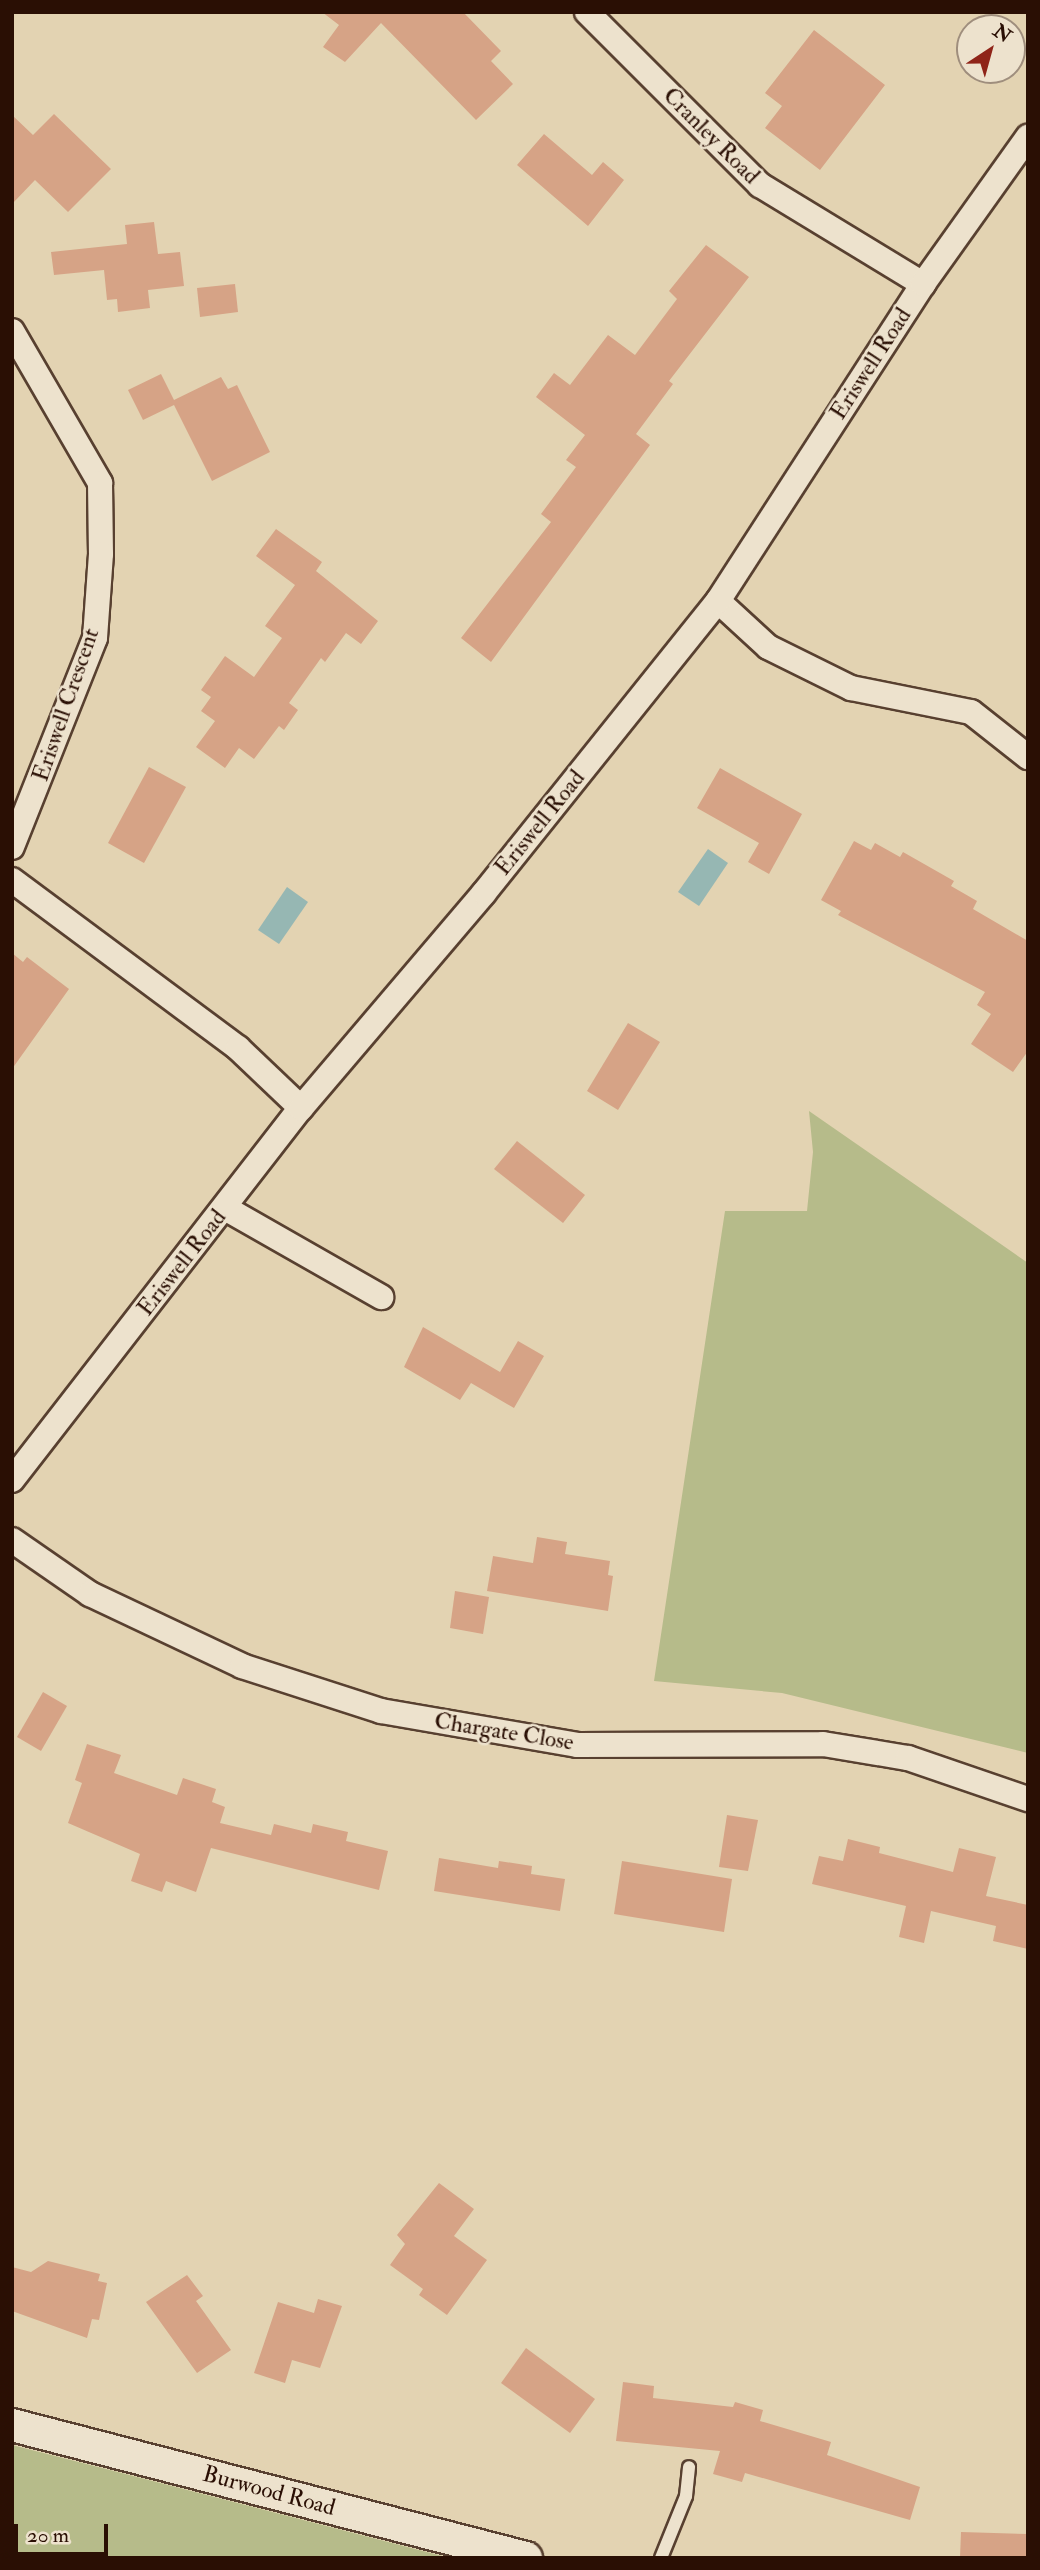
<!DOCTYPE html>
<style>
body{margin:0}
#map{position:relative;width:1040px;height:2570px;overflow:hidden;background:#e3d3b2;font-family:"IM FELL Double Pica",serif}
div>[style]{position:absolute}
.green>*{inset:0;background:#b6bb8a}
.water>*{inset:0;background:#96b7b3}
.building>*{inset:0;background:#d6a386}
.roads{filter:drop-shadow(2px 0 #584030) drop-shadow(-2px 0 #584030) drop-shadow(0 2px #584030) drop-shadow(0 -2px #584030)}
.service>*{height:12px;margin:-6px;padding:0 6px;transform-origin:6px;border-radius:6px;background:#ede2cd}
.minor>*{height:24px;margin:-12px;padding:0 12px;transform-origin:12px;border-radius:12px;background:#ede2cd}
.tertiary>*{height:32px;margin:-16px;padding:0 16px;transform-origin:16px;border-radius:16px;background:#ede2cd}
span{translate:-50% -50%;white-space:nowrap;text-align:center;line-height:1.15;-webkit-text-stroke:5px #ede2cd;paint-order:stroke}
.street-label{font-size:23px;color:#2a0f04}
.frame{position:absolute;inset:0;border:14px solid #2a0f04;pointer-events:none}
.north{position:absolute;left:956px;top:14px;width:70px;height:70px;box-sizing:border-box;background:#ede2cd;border:2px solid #9f8e7d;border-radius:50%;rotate:36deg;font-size:19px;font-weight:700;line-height:28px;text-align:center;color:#2a0f04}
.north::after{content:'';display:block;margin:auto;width:24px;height:32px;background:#8f2418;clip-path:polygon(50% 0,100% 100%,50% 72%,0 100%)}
.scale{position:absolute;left:14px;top:2524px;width:94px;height:32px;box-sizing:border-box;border:4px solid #2a0f04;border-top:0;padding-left:9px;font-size:21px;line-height:24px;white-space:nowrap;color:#2a0f04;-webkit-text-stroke:5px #ede2cd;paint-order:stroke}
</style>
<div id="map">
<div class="green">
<div style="clip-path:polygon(809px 1111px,1028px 1263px,1028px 1753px,782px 1693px,654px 1681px,725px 1211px,807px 1211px,813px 1152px)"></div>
<div style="clip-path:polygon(12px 2445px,110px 2470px,450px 2558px,12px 2558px)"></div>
</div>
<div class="water">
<div style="clip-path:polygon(708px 849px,728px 863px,699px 906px,678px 892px)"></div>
<div style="clip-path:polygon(287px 887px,308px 902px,279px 944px,258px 930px)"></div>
</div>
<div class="building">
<div style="clip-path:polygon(322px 12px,463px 12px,501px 51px,491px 61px,513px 84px,476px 120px,381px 23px,345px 62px,323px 47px,339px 25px)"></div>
<div style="clip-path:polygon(814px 30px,885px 85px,820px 170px,765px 128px,782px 106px,765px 93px)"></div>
<div style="clip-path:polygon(54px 114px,111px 169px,68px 212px,35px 180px,12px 204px,12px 115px,33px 135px)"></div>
<div style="clip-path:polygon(544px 134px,592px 175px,603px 162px,624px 180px,588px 226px,517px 165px)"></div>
<div style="clip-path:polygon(154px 222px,158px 254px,180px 252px,184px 286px,148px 290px,150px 308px,118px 312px,117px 299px,107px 300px,104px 270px,54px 275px,51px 252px,127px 244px,125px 225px)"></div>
<div style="clip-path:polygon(706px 245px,749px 277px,669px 381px,673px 384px,636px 434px,650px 445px,491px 662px,461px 638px,551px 522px,541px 514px,576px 467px,566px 460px,585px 435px,536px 397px,554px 373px,570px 385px,608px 335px,635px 355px,677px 299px,669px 291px)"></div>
<div style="clip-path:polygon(235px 284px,238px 312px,200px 317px,197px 288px)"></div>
<div style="clip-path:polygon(161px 374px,174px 400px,221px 377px,228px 389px,237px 385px,270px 452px,212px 481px,174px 405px,143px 420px,128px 390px)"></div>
<div style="clip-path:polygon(276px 529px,322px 562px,316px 571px,378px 621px,361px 644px,346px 633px,325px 662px,321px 658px,289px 703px,298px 710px,284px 730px,279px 726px,254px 759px,239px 748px,225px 768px,196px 747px,215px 721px,201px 711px,211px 697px,201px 690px,225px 656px,254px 677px,282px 638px,265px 626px,295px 585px,256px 556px)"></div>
<div style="clip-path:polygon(149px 767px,186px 787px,144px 863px,108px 843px)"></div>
<div style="clip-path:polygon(720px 768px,802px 814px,769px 874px,748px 862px,759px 843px,697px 808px)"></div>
<div style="clip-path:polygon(854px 841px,871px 850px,875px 843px,900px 857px,903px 852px,954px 881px,951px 886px,977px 901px,973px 909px,1028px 941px,1028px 1051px,1013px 1072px,971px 1044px,991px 1014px,977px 1005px,985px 992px,838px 915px,841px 911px,821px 900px)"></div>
<div style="clip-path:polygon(12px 953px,23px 962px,27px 957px,69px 989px,12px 1069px)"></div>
<div style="clip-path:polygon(628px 1023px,660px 1042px,618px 1110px,587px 1091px)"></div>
<div style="clip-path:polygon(517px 1141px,585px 1195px,563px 1223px,494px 1169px)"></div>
<div style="clip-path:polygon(423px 1327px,500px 1372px,518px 1341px,544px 1356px,514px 1408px,471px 1383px,460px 1400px,404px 1367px)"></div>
<div style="clip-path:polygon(537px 1537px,567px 1542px,565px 1554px,610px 1561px,608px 1575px,613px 1576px,608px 1611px,487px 1591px,493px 1556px,533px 1563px)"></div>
<div style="clip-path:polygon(455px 1591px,489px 1597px,483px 1634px,450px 1628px)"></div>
<div style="clip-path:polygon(43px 1692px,67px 1706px,41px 1751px,17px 1737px)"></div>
<div style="clip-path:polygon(87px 1744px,121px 1755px,114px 1773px,177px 1795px,183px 1778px,216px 1789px,212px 1802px,225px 1807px,220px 1823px,271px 1835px,274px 1824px,311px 1833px,313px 1824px,348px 1832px,346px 1841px,388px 1851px,379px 1890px,211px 1848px,196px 1892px,166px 1881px,162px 1892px,131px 1881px,140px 1854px,68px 1823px,82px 1783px,75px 1780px)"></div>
<div style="clip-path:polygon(727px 1815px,758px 1820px,748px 1871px,719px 1867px)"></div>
<div style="clip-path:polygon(848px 1839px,880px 1847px,879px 1853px,953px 1872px,959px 1848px,996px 1857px,986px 1896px,1028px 1905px,1028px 1949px,993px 1941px,996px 1926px,931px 1911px,924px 1943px,899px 1937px,906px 1906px,812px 1884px,819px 1856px,843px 1861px)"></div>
<div style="clip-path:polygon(439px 1858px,498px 1868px,499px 1861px,532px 1866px,531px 1874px,565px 1879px,560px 1911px,434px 1891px)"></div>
<div style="clip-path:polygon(622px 1861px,732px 1879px,724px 1932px,614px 1914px)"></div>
<div style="clip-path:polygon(439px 2183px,474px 2209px,454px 2236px,487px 2260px,447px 2315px,419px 2295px,423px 2289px,390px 2265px,405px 2244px,397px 2235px)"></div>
<div style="clip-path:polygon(48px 2261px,100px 2274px,98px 2281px,107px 2283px,99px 2320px,92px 2319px,87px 2338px,12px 2311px,12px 2267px,31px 2272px)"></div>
<div style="clip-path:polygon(187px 2275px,203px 2296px,196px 2301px,231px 2350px,197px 2373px,146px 2302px)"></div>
<div style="clip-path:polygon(318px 2299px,342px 2306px,320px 2368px,292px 2360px,285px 2383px,254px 2373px,278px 2302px,314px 2313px)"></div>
<div style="clip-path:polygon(526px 2348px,595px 2399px,570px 2433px,501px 2383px)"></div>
<div style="clip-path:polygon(623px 2382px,654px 2386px,653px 2398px,733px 2407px,735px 2402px,763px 2410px,760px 2421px,831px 2442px,827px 2455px,920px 2487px,910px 2520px,745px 2473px,742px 2482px,713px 2474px,720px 2451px,616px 2441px)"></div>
<div style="clip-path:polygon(961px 2532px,1028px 2534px,1028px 2558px,960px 2558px)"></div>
</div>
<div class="roads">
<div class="service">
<div style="left:661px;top:2558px;width:67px;rotate:-68deg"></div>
<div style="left:686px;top:2496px;width:29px;rotate:-84deg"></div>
</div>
<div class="minor">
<div style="left:587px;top:12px;width:245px;rotate:45deg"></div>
<div style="left:760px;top:185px;width:191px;rotate:31.3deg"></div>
<div style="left:12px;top:331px;width:176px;rotate:59.9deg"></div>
<div style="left:100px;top:483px;width:71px;rotate:89.2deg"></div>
<div style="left:101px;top:554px;width:84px;rotate:94.1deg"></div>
<div style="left:95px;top:638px;width:225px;rotate:111.7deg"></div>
<div style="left:718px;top:601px;width:68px;rotate:42.6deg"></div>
<div style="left:768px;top:647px;width:93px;rotate:26.3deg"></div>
<div style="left:851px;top:688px;width:122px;rotate:11.3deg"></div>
<div style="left:971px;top:712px;width:73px;rotate:38.3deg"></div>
<div style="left:12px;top:880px;width:282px;rotate:36.6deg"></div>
<div style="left:238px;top:1048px;width:87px;rotate:43.6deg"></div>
<div style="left:225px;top:1208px;width:180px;rotate:29.7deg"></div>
<div style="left:12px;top:1480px;width:471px;rotate:-52.2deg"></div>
<div style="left:301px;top:1108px;width:282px;rotate:-49.6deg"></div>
<div style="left:484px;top:893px;width:374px;rotate:-51.3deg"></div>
<div style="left:718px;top:601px;width:378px;rotate:-57.1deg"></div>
<div style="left:923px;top:284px;width:181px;rotate:-54.5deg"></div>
<div style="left:12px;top:1540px;width:95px;rotate:34.7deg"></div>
<div style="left:90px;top:1594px;width:168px;rotate:25.3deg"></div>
<div style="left:242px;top:1666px;width:146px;rotate:17.9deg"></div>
<div style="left:381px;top:1711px;width:199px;rotate:9.8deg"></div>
<div style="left:577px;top:1745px;width:246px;rotate:-0.2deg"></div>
<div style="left:823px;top:1744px;width:86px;rotate:9.4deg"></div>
<div style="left:908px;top:1758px;width:127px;rotate:18.9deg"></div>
</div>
<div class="tertiary">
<div style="left:12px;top:2425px;width:531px;rotate:14.51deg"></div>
</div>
</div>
<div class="street-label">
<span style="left:711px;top:136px;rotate:45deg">Cranley Road</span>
<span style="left:871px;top:364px;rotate:-57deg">Eriswell Road</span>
<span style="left:66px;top:705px;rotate:-71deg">Eriswell Crescent</span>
<span style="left:540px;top:823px;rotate:-51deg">Eriswell Road</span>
<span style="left:182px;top:1263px;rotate:-52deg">Eriswell Road</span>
<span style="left:504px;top:1732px;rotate:9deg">Chargate Close</span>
<span style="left:269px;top:2491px;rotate:15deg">Burwood Road</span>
</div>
<div class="frame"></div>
<div class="north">N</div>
<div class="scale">20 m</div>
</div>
